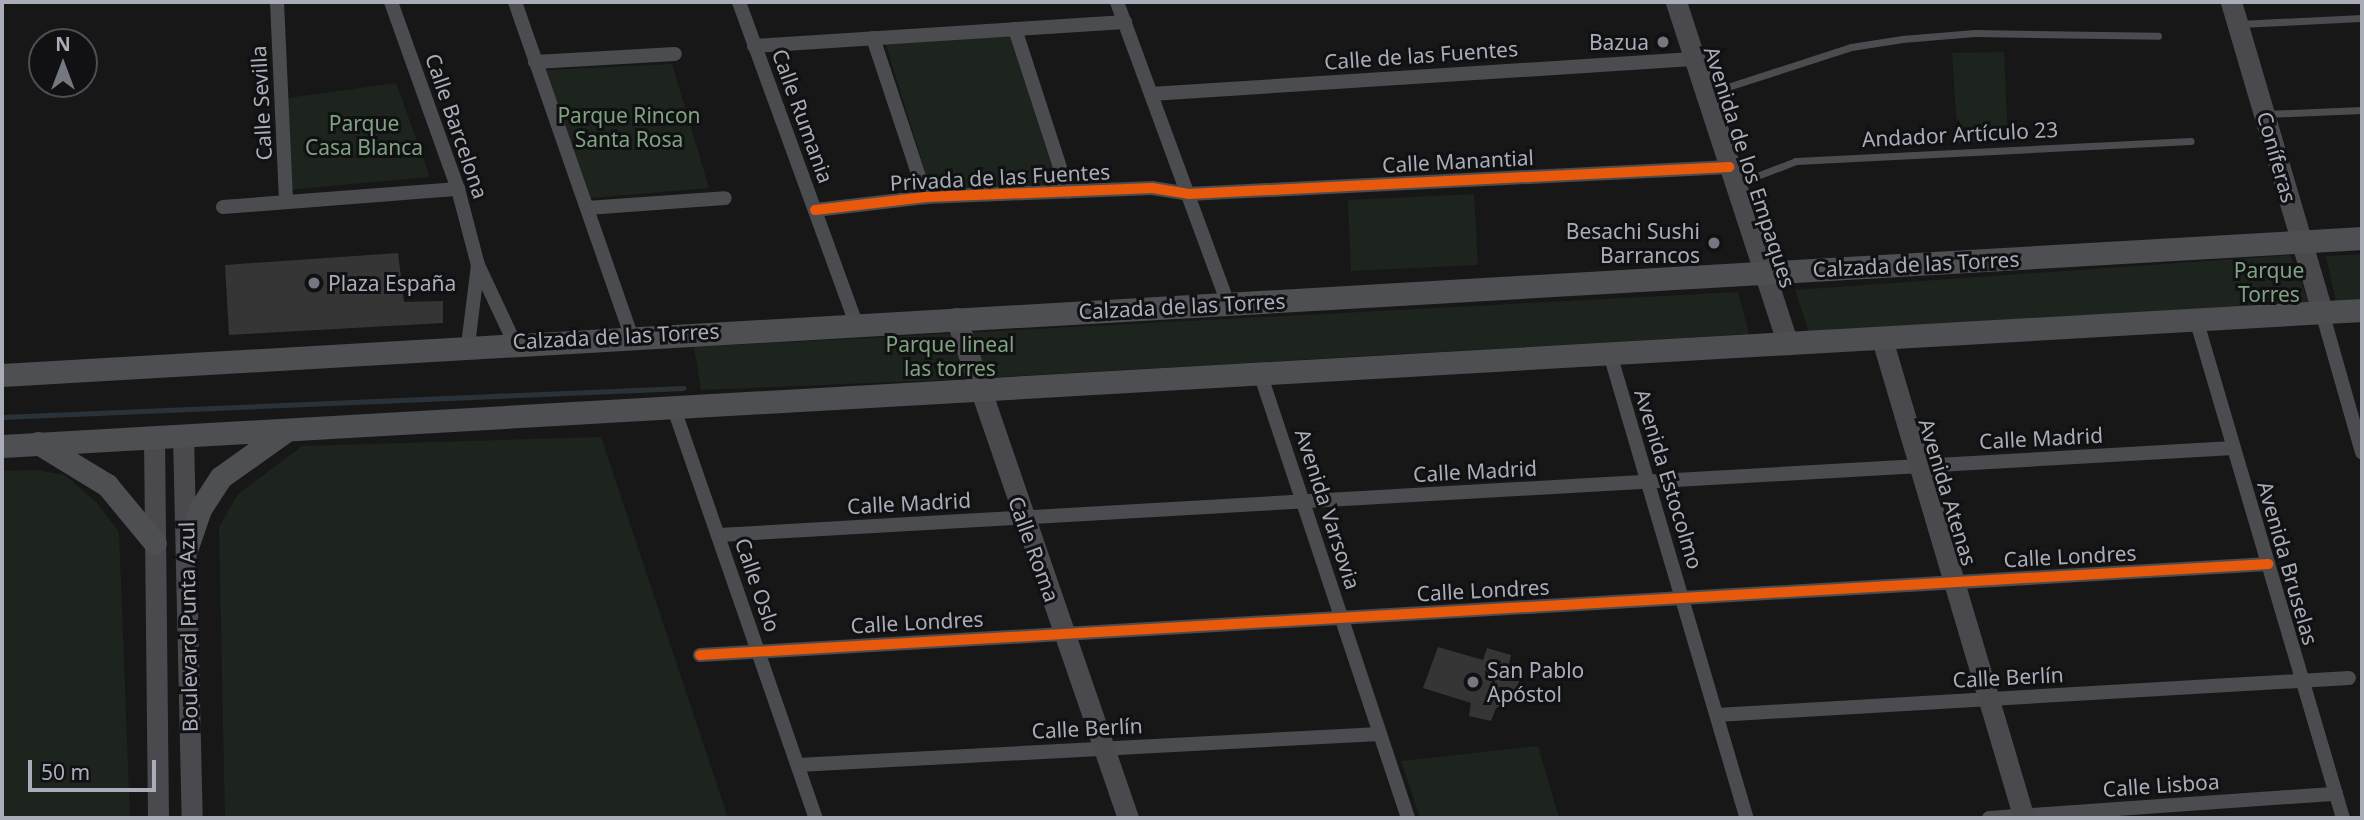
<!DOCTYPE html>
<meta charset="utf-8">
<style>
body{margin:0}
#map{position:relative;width:2364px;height:820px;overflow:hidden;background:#171717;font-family:"Noto Sans",sans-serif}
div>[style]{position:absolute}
.green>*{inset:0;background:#1d241e}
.stream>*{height:5px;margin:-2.5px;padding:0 2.5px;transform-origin:2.5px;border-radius:2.5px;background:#2a3239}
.building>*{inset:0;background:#353536}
.lane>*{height:7px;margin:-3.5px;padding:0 3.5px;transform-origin:3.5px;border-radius:3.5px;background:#4b4c50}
.street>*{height:14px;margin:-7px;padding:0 7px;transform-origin:7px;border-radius:7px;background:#4b4c50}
.secondary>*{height:21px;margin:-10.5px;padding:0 10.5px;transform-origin:10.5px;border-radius:10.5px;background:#4a4a4e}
.primary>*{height:23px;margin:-11.5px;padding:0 11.5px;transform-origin:11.5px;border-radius:11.5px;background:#4d4f52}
.cycleway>*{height:10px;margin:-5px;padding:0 5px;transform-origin:5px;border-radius:5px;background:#e8590c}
.dots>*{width:19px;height:19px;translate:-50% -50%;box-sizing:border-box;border:4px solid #111113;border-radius:50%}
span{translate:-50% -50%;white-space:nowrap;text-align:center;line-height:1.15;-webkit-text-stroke:6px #111113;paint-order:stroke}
.poi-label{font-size:21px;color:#a8adb8}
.right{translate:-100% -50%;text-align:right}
.left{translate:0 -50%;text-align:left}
.street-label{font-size:21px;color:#a8adb8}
.park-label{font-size:21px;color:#7fa381}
.frame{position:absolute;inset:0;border:4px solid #a8adb8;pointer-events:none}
.north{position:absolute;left:28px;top:28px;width:70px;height:70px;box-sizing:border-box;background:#111113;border:2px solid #4d4f55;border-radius:50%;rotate:0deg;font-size:19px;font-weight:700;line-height:28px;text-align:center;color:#a8adb8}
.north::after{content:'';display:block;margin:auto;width:24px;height:32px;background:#757880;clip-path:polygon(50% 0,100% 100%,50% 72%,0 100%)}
.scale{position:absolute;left:28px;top:760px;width:128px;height:32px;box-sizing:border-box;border:4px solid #a8adb8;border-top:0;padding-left:9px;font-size:21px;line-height:24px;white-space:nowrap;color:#a8adb8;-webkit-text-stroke:5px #111113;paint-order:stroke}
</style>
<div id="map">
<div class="green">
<div style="clip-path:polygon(1009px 33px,1058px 186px,931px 190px,884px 39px)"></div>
<div style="clip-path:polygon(2004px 52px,2008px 142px,1958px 143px,1952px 53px)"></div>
<div style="clip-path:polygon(672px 64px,709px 188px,591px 198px,546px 70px)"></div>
<div style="clip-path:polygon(396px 83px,430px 177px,286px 190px,287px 98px)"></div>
<div style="clip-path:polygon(1474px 194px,1478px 265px,1351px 271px,1348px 200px)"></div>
<div style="clip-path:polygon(2362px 254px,2362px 301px,2336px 302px,2326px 256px)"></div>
<div style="clip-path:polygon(2290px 255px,2310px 305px,1810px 335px,1795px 290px)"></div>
<div style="clip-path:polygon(1738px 292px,1749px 334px,965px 379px,701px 390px,694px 347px)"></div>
<div style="clip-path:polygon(601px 437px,728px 818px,225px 818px,219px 527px,238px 494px,302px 446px)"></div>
<div style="clip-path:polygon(37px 470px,65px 475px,96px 502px,119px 532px,130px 818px,2px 818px,2px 471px)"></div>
<div style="clip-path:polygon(1538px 746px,1559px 818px,1420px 818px,1401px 761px)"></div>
</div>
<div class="stream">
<div style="left:2px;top:417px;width:682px;rotate:-2.44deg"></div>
</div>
<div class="building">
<div style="clip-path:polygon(398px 253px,404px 302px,443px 301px,443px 323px,229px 335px,225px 265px)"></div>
<div style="clip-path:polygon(1438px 647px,1483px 660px,1487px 648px,1511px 655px,1508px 669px,1519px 677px,1519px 699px,1496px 708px,1491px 721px,1469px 716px,1471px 703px,1423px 688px)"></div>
</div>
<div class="lane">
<div style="left:2239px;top:24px;width:123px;rotate:-2.8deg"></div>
<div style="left:1709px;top:93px;width:149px;rotate:-17.9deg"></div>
<div style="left:1851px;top:47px;width:52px;rotate:-8.9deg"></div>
<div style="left:1902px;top:39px;width:73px;rotate:-4.7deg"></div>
<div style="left:1975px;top:33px;width:183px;rotate:0.9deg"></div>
<div style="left:2265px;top:114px;width:97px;rotate:-2.4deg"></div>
<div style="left:1739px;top:183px;width:61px;rotate:-21.1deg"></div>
<div style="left:1796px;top:161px;width:395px;rotate:-2.9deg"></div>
</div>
<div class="street">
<div style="left:277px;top:2px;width:200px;rotate:87.4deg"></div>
<div style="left:391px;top:2px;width:199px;rotate:70.3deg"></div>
<div style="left:458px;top:189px;width:79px;rotate:75.3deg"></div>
<div style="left:478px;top:265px;width:85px;rotate:64.9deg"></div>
<div style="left:515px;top:2px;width:353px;rotate:70.8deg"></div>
<div style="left:739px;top:2px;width:342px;rotate:70deg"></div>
<div style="left:1117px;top:2px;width:322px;rotate:69.8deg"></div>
<div style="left:1015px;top:29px;width:171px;rotate:72deg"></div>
<div style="left:873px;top:38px;width:168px;rotate:71.6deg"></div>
<div style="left:754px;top:46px;width:372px;rotate:-3.7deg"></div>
<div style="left:535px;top:62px;width:140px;rotate:-3.3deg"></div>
<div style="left:1151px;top:94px;width:543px;rotate:-3.69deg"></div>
<div style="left:223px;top:207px;width:236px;rotate:-4.4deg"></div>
<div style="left:587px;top:208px;width:138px;rotate:-4.1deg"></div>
<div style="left:815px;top:210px;width:112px;rotate:-6.7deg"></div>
<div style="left:926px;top:197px;width:226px;rotate:-2.3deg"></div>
<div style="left:1152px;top:188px;width:36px;rotate:9deg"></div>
<div style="left:1188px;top:194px;width:542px;rotate:-2.86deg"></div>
<div style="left:2322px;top:312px;width:146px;rotate:74.1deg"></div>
<div style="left:2196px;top:319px;width:520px;rotate:73.59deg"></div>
<div style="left:468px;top:345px;width:81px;rotate:-82.9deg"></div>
<div style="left:1610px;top:354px;width:484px;rotate:73.6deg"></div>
<div style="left:1260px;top:373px;width:469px;rotate:71.6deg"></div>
<div style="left:673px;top:406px;width:436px;rotate:70.9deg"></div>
<div style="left:719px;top:535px;width:1517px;rotate:-3.29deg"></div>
<div style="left:700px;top:655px;width:1571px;rotate:-3.32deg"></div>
<div style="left:1717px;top:715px;width:633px;rotate:-3.35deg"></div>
<div style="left:798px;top:765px;width:582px;rotate:-3.05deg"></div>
<div style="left:1989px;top:818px;width:348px;rotate:-4deg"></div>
</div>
<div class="secondary">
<div style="left:1676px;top:2px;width:360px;rotate:71.9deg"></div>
<div style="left:2231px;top:2px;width:323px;rotate:73.6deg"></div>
<div style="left:956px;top:318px;width:529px;rotate:71.02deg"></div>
<div style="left:1882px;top:339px;width:500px;rotate:73.5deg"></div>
<div style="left:183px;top:435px;width:383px;rotate:88.7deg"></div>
<div style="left:154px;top:437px;width:381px;rotate:89.4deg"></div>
</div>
<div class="primary">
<div style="left:2px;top:375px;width:2364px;rotate:-3.32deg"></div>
<div style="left:38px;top:443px;width:81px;rotate:31.3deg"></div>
<div style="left:107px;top:485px;width:75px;rotate:50.4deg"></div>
<div style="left:2px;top:446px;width:2364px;rotate:-3.3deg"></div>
<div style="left:187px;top:547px;width:40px;rotate:-71.1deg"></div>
<div style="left:200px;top:509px;width:38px;rotate:-57deg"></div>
<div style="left:221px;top:477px;width:76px;rotate:-35.4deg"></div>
</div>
<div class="cycleway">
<div style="left:815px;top:210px;width:112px;rotate:-6.7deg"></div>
<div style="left:926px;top:197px;width:226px;rotate:-2.3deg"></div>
<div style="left:1152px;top:188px;width:36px;rotate:9deg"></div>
<div style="left:1188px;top:194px;width:542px;rotate:-2.86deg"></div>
<div style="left:700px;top:655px;width:1571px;rotate:-3.32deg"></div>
</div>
<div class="dots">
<div style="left:1663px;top:42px;background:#757880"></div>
<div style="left:1714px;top:243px;background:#757880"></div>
<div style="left:314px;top:283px;background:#757880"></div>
<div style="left:1473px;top:682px;background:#757880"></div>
</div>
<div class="poi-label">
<span class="right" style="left:1649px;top:42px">Bazua</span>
<span class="right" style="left:1700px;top:243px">Besachi Sushi<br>Barrancos</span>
<span class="left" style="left:328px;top:283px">Plaza España</span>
<span class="left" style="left:1487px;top:682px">San Pablo<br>Apóstol</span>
</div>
<div class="street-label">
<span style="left:1421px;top:55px;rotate:-4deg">Calle de las Fuentes</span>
<span style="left:261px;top:103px;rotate:-93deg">Calle Sevilla</span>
<span style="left:803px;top:116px;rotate:70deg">Calle Rumania</span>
<span style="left:457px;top:126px;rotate:71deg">Calle Barcelona</span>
<span style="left:1960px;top:134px;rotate:-3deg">Andador Artículo 23</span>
<span style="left:2277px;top:157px;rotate:74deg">Coníferas</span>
<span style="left:1458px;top:161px;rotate:-3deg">Calle Manantial</span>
<span style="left:1750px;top:167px;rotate:72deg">Avenida de los Empaques</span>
<span style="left:1000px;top:177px;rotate:-3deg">Privada de las Fuentes</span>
<span style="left:1916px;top:264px;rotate:-3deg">Calzada de las Torres</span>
<span style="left:1182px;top:306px;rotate:-3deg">Calzada de las Torres</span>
<span style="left:616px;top:336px;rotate:-3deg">Calzada de las Torres</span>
<span style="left:2041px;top:438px;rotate:-3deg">Calle Madrid</span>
<span style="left:1475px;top:471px;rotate:-3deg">Calle Madrid</span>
<span style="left:1669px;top:479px;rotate:73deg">Avenida Estocolmo</span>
<span style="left:1948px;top:492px;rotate:73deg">Avenida Atenas</span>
<span style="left:909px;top:503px;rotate:-3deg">Calle Madrid</span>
<span style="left:1328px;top:509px;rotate:72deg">Avenida Varsovia</span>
<span style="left:1034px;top:549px;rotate:70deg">Calle Roma</span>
<span style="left:2070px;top:556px;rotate:-3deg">Calle Londres</span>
<span style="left:2288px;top:563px;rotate:74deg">Avenida Bruselas</span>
<span style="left:758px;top:585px;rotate:71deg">Calle Oslo</span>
<span style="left:1483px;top:590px;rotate:-3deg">Calle Londres</span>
<span style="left:917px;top:622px;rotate:-3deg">Calle Londres</span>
<span style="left:188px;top:627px;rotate:-91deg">Boulevard Punta Azul</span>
<span style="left:2008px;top:677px;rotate:-3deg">Calle Berlín</span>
<span style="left:1087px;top:728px;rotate:-3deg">Calle Berlín</span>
<span style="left:2161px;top:785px;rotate:-4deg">Calle Lisboa</span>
</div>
<div class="park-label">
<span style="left:629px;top:127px">Parque Rincon<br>Santa Rosa</span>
<span style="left:364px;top:135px">Parque<br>Casa Blanca</span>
<span style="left:2269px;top:282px">Parque<br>Torres</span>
<span style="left:950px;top:356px">Parque lineal<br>las torres</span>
</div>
<div class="frame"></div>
<div class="north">N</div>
<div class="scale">50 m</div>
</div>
